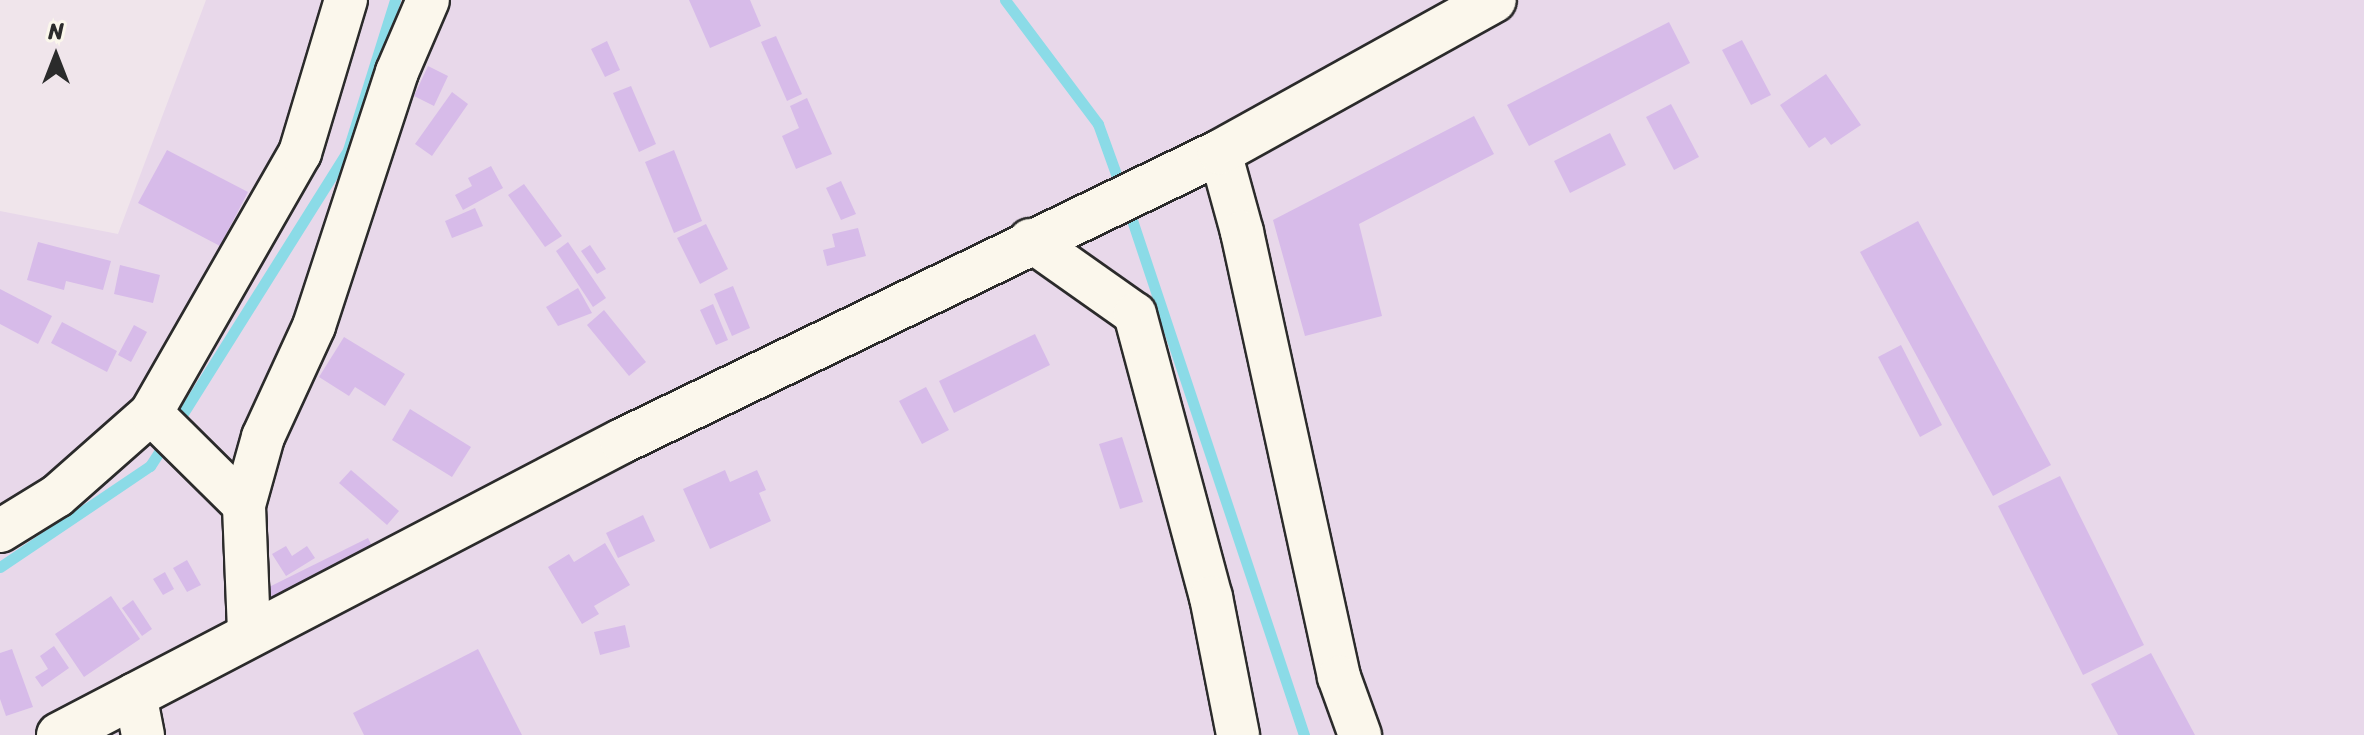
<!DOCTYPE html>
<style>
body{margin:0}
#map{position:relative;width:2364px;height:735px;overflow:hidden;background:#f0e5eb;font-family:Sriracha,sans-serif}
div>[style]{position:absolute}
.built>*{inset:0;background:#e8d8ea}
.stream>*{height:11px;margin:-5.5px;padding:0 5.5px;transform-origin:5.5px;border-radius:5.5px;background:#8bdbe7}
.building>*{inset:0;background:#d7bbe9}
.roads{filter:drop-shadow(2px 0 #2b2b2b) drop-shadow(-2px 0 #2b2b2b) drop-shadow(0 2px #2b2b2b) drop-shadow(0 -2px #2b2b2b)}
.minor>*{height:42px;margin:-21px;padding:0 21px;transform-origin:21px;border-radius:21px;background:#fbf7ec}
.secondary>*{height:44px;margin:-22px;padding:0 22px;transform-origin:22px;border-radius:22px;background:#fbf7ec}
span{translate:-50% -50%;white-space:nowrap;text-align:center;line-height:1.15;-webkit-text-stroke:8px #fbf7ec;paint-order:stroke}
.north{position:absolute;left:16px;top:16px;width:80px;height:80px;-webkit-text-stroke:6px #fbf7ec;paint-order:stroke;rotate:0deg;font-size:22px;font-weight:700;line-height:32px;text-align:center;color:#2b2b2b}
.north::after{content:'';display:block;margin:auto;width:28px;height:36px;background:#2b2b2b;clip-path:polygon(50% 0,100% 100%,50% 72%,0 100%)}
</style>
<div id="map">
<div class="built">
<div style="clip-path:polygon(206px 0,2364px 0,2364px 735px,0 735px,0 211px,118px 234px)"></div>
</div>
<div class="stream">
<div style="left:1005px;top:0;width:155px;rotate:53.1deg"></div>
<div style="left:1098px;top:124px;width:68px;rotate:70.2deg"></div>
<div style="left:1127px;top:205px;width:559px;rotate:71.53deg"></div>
<div style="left:175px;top:426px;width:326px;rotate:-57.9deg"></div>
<div style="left:348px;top:150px;width:157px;rotate:-72.6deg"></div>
<div style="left:0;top:567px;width:181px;rotate:-34deg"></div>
<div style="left:150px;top:466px;width:30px;rotate:-57deg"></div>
</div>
<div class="building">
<div style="clip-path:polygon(689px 0,750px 0,761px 26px,710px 48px)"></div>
<div style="clip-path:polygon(1669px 22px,1690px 63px,1529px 146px,1507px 105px)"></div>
<div style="clip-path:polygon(776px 36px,802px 94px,787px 101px,761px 42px)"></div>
<div style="clip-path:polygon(1742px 40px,1771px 95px,1751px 105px,1722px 50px)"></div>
<div style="clip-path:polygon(607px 41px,620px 70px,605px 77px,591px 49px)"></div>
<div style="clip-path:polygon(428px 66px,448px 76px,434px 106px,414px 96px)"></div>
<div style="clip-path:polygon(1826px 74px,1861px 125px,1831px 145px,1825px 137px,1809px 148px,1780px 105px)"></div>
<div style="clip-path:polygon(631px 86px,656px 144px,639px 152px,613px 93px)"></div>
<div style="clip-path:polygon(452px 92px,468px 104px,432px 156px,415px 144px)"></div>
<div style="clip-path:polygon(807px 98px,832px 154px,796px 169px,782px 136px,799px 128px,790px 106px)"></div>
<div style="clip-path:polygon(1671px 104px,1699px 157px,1674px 170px,1646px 117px)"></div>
<div style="clip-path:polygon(1474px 116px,1494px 154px,1359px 224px,1382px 316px,1305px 336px,1273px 220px)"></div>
<div style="clip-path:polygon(1610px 133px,1626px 165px,1570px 193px,1554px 161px)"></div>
<div style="clip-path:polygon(167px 150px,248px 192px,220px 246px,138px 203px)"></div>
<div style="clip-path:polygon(674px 150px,702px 221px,674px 233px,645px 162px)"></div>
<div style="clip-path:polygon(491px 166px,503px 188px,463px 210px,455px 195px,472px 186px,468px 178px)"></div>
<div style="clip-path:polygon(841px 181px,856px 214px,841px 220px,826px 188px)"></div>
<div style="clip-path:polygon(524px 184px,562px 236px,545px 247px,508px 195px)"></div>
<div style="clip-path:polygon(475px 208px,483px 226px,452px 238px,445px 221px)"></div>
<div style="clip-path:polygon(1918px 221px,2051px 465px,1993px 496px,1860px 252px)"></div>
<div style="clip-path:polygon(706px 224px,728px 269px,700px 284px,677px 238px)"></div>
<div style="clip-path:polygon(858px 228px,866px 256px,827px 266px,823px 250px,835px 247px,832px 234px)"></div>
<div style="clip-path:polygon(38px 242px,111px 261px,103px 290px,66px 281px,64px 290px,27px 280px)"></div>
<div style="clip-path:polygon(568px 242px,606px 298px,593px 307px,556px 251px)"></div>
<div style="clip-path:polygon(590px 245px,606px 269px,597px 274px,581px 251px)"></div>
<div style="clip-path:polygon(120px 265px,160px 275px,153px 303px,114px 294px)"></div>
<div style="clip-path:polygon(733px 286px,750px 328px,732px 336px,714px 294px)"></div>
<div style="clip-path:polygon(578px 288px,592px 313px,558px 326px,546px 307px)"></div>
<div style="clip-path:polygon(0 289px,52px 316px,38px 344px,0 324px)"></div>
<div style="clip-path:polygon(713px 304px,728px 340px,716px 345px,700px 310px)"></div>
<div style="clip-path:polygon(604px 310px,646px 362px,629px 376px,587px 325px)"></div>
<div style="clip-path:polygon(62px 322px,117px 351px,107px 372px,51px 343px)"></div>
<div style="clip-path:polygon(134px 325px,147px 332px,131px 362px,118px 355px)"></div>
<div style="clip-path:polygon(1035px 334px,1050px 365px,954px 413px,939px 381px)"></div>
<div style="clip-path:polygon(344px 337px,405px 374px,385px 406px,355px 387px,349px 396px,319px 377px)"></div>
<div style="clip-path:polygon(1901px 345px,1942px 425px,1920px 437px,1878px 357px)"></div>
<div style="clip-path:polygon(926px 387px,949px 430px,922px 444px,899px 401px)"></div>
<div style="clip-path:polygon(410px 409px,471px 447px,452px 477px,392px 440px)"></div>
<div style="clip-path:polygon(1122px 437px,1143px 502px,1120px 509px,1099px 444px)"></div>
<div style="clip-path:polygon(351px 470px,399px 511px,387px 525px,339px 483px)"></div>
<div style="clip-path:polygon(725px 470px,730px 482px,757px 470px,766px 490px,759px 493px,771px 521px,710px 549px,683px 489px)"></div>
<div style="clip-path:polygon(2060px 476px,2144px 645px,2083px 675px,1998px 506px)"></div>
<div style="clip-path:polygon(643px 515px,655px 541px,618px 558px,606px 533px)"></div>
<div style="clip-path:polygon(368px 538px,378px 558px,277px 607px,267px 588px)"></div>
<div style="clip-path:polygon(605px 543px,630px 585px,594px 606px,599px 614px,582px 624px,548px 567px,569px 554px,574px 562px)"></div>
<div style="clip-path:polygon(286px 546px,292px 556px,307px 546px,315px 558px,286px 576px,272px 554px)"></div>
<div style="clip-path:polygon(187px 560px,201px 585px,187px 592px,173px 568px)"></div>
<div style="clip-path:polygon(165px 572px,174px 589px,163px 595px,153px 579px)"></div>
<div style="clip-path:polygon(111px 596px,140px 639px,84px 677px,55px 634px)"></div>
<div style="clip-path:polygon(133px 600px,152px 629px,142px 636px,122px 608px)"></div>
<div style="clip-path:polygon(625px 625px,630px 647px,600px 655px,594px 632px)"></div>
<div style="clip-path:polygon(54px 646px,69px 668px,42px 687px,35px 677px,48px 669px,40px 656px)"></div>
<div style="clip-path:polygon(12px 649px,33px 707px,6px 716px,0 699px,0 653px)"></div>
<div style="clip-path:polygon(478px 649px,522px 735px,364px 735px,353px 713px)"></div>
<div style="clip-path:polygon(2151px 653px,2195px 735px,2118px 735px,2091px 684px)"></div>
</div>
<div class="roads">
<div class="minor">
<div style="left:1220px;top:152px;width:83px;rotate:74.6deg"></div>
<div style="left:1242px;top:232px;width:455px;rotate:77.7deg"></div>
<div style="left:1339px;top:677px;width:62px;rotate:70.1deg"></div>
<div style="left:1030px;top:240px;width:128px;rotate:35.2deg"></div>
<div style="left:1135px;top:314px;width:293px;rotate:75deg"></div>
<div style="left:1211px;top:597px;width:141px;rotate:78.9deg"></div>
<div style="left:151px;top:413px;width:131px;rotate:44.7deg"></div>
<div style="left:0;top:531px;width:67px;rotate:-31.6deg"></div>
<div style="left:57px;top:496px;width:125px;rotate:-41.4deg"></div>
<div style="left:151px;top:413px;width:300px;rotate:-60.2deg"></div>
<div style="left:300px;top:153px;width:160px;rotate:-73.3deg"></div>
<div style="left:249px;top:631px;width:126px;rotate:-92.3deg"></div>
<div style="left:244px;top:505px;width:71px;rotate:-74.4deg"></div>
<div style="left:263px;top:437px;width:122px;rotate:-65.3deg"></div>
<div style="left:314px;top:326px;width:267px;rotate:-71.9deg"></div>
<div style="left:397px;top:72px;width:78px;rotate:-66.7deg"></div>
<div style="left:135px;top:694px;width:42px;rotate:79deg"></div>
</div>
<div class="secondary">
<div style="left:59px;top:735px;width:635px;rotate:-27.57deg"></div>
<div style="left:622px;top:441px;width:664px;rotate:-25.79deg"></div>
<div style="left:1220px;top:152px;width:313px;rotate:-29deg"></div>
</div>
</div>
<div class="north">N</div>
</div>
